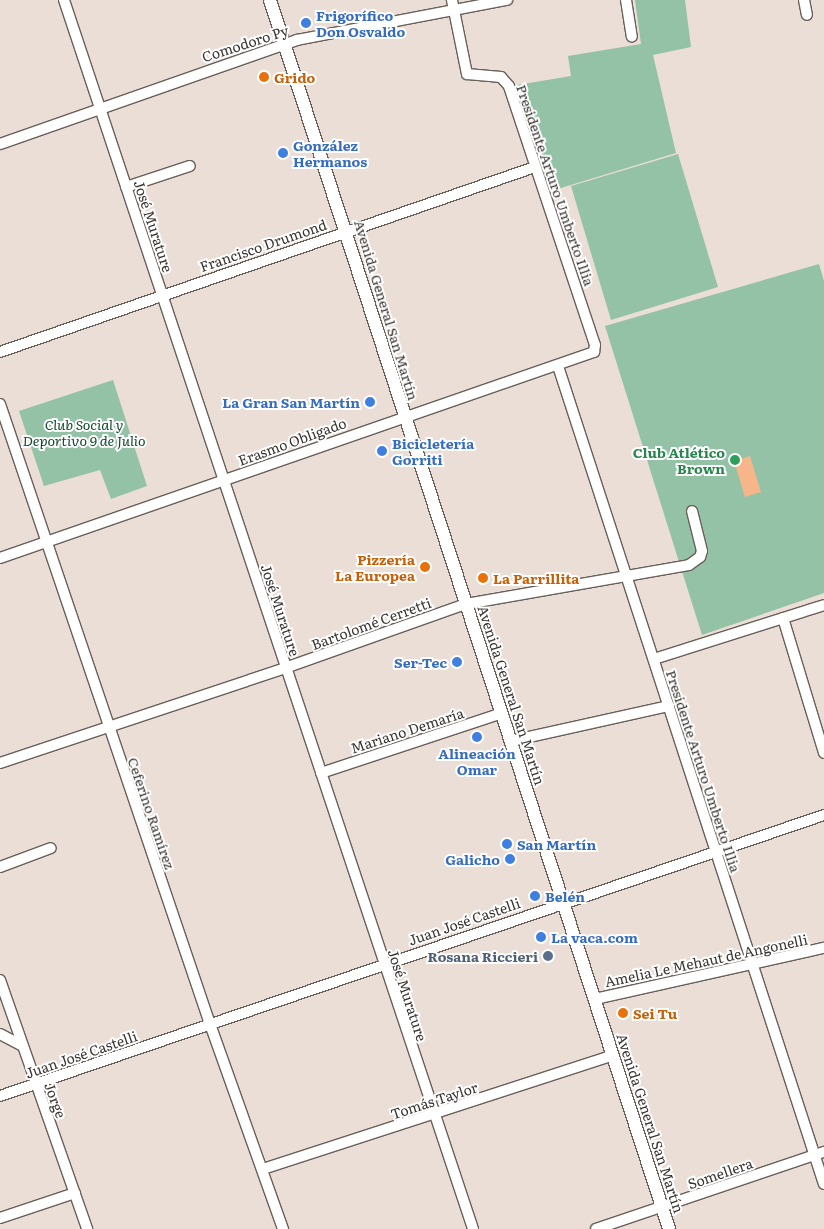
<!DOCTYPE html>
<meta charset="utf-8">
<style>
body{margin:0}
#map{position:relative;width:824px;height:1229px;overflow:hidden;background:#eaded7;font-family:Literata,serif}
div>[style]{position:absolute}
.green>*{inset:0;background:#93c2a6}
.building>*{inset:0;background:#f6b689}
.roads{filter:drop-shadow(1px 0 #695f59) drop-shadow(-1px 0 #695f59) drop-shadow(0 1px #695f59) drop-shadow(0 -1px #695f59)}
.minor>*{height:10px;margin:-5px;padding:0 5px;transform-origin:5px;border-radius:5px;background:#fff}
.major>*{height:12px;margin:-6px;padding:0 6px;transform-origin:6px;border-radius:6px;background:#fff}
.dots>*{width:14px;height:14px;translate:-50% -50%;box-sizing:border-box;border:2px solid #fff;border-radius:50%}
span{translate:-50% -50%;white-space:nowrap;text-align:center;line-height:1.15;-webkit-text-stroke:4px #fff;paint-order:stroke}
.shop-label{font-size:14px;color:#366cbe;font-weight:700}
.left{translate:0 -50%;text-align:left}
.right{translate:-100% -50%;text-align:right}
.street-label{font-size:14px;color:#393431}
.food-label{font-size:14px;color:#c56008;font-weight:700}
.park-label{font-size:14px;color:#104a2f;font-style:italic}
.leisure-label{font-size:14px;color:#27864d;font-weight:700}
.service-label{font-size:14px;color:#4e5e75;font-weight:700}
</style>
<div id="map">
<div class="green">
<div style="clip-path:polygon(635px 0,685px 0,691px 47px,653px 55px,676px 153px,551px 191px,517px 85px,571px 76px,568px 56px,641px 44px)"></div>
<div style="clip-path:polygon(678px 154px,718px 287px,611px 320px,571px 186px)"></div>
<div style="clip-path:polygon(819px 264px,824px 281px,824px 593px,702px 635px,605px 326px)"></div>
<div style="clip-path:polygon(113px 380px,147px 486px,111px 499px,100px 470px,44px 486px,19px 411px)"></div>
</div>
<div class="building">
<div style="clip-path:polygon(750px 456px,761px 492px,745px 497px,734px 461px)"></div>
</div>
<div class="roads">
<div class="minor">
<div style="left:64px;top:0;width:1295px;rotate:71.59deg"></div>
<div style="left:626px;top:0;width:37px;rotate:81deg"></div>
<div style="left:804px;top:0;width:15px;rotate:79deg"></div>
<div style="left:0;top:144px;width:315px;rotate:-19.3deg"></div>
<div style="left:297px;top:40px;width:214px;rotate:-10.8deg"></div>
<div style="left:126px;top:187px;width:67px;rotate:-18.2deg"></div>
<div style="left:0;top:352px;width:566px;rotate:-19.08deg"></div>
<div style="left:558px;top:366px;width:860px;rotate:71.99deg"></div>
<div style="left:0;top:404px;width:655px;rotate:71.29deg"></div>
<div style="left:210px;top:1024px;width:218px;rotate:70.4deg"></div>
<div style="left:0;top:558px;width:629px;rotate:-19.13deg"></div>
<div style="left:594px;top:352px;width:7px;rotate:-82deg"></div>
<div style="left:595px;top:345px;width:273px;rotate:-108.4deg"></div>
<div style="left:509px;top:86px;width:12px;rotate:-132deg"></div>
<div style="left:501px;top:77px;width:34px;rotate:-175deg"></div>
<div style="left:467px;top:74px;width:76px;rotate:-101.5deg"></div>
<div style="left:783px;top:618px;width:141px;rotate:73.1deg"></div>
<div style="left:654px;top:659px;width:178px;rotate:-17.6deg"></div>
<div style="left:511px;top:741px;width:162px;rotate:-12.5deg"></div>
<div style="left:0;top:763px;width:300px;rotate:-18.4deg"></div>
<div style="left:285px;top:668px;width:192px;rotate:-19.5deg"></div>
<div style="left:466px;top:604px;width:226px;rotate:-9.9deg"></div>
<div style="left:689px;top:565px;width:14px;rotate:-36deg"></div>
<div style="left:700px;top:557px;width:6px;rotate:-72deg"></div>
<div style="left:702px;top:551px;width:41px;rotate:-104deg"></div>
<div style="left:321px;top:773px;width:191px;rotate:-18.3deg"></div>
<div style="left:0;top:867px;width:54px;rotate:-20.4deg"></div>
<div style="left:0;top:980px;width:264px;rotate:70.7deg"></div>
<div style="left:595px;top:999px;width:235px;rotate:-12.6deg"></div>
<div style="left:0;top:1034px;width:26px;rotate:28deg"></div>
<div style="left:0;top:1096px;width:871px;rotate:-18.83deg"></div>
<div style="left:263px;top:1169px;width:368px;rotate:-18deg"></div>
<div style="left:0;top:1218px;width:79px;rotate:-18.4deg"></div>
<div style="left:596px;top:1229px;width:241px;rotate:-18.7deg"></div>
</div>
<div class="major">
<div style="left:270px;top:0;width:1292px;rotate:72.01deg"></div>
</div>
</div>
<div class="dots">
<div style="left:306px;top:23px;background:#3f7fe0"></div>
<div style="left:264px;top:77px;background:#e8710a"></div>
<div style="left:283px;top:153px;background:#3f7fe0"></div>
<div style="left:370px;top:402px;background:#3f7fe0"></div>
<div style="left:382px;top:451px;background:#3f7fe0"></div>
<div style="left:735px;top:460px;background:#2e9e5b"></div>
<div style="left:425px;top:567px;background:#e8710a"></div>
<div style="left:483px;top:578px;background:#e8710a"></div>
<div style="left:457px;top:662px;background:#3f7fe0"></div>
<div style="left:477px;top:737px;background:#3f7fe0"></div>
<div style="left:507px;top:844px;background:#3f7fe0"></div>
<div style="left:510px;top:859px;background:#3f7fe0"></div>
<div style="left:535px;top:896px;background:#3f7fe0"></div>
<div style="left:541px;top:937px;background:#3f7fe0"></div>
<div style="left:548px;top:956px;background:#5c6f8a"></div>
<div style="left:623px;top:1013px;background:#e8710a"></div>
</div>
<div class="shop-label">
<span class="left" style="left:316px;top:23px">Frigorífico<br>Don Osvaldo</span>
<span class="left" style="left:293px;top:153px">González<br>Hermanos</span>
<span class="right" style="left:360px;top:402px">La Gran San Martín</span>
<span class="left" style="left:392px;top:451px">Bicicletería<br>Gorriti</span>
<span class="right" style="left:447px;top:662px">Ser-Tec</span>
<span style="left:477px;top:761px">Alineación<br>Omar</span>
<span class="left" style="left:517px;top:844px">San Martín</span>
<span class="right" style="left:500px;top:859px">Galicho</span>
<span class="left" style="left:545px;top:896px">Belén</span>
<span class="left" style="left:551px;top:937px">La vaca.com</span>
</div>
<div class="street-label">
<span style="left:245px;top:43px;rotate:-18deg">Comodoro Py</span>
<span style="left:556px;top:185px;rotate:71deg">Presidente Arturo Umberto Illia</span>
<span style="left:154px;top:226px;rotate:72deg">José Murature</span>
<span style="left:263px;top:245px;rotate:-19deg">Francisco Drumond</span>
<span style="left:387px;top:310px;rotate:73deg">Avenida General San Martín</span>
<span style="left:292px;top:441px;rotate:-20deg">Erasmo Obligado</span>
<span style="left:281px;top:610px;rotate:72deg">José Murature</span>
<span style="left:371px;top:623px;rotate:-20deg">Bartolomé Cerretti</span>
<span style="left:512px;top:695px;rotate:72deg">Avenida General San Martín</span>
<span style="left:407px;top:730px;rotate:-18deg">Mariano Demaría</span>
<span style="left:704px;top:771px;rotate:72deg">Presidente Arturo Umberto Illia</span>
<span style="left:152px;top:813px;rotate:71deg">Ceferino Ramírez</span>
<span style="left:464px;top:921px;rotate:-19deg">Juan José Castelli</span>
<span style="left:706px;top:960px;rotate:-12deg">Amelia Le Mehaut de Angonelli</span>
<span style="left:408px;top:995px;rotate:72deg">José Murature</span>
<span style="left:81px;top:1054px;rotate:-19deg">Juan José Castelli</span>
<span style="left:56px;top:1100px;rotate:70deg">Jorge</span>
<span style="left:434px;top:1100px;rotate:-18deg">Tomás Taylor</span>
<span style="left:651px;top:1123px;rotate:72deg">Avenida General San Martín</span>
<span style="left:720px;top:1173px;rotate:-19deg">Somellera</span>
</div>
<div class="food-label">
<span class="left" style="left:274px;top:77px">Grido</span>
<span class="right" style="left:415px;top:567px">Pizzería<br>La Europea</span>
<span class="left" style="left:493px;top:578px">La Parrillita</span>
<span class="left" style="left:633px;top:1013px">Sei Tu</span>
</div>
<div class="park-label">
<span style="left:84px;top:432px">Club Social y<br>Deportivo 9 de Julio</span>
</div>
<div class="leisure-label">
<span class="right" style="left:725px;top:460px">Club Atlético<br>Brown</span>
</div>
<div class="service-label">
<span class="right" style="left:538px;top:956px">Rosana Riccieri</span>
</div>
</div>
